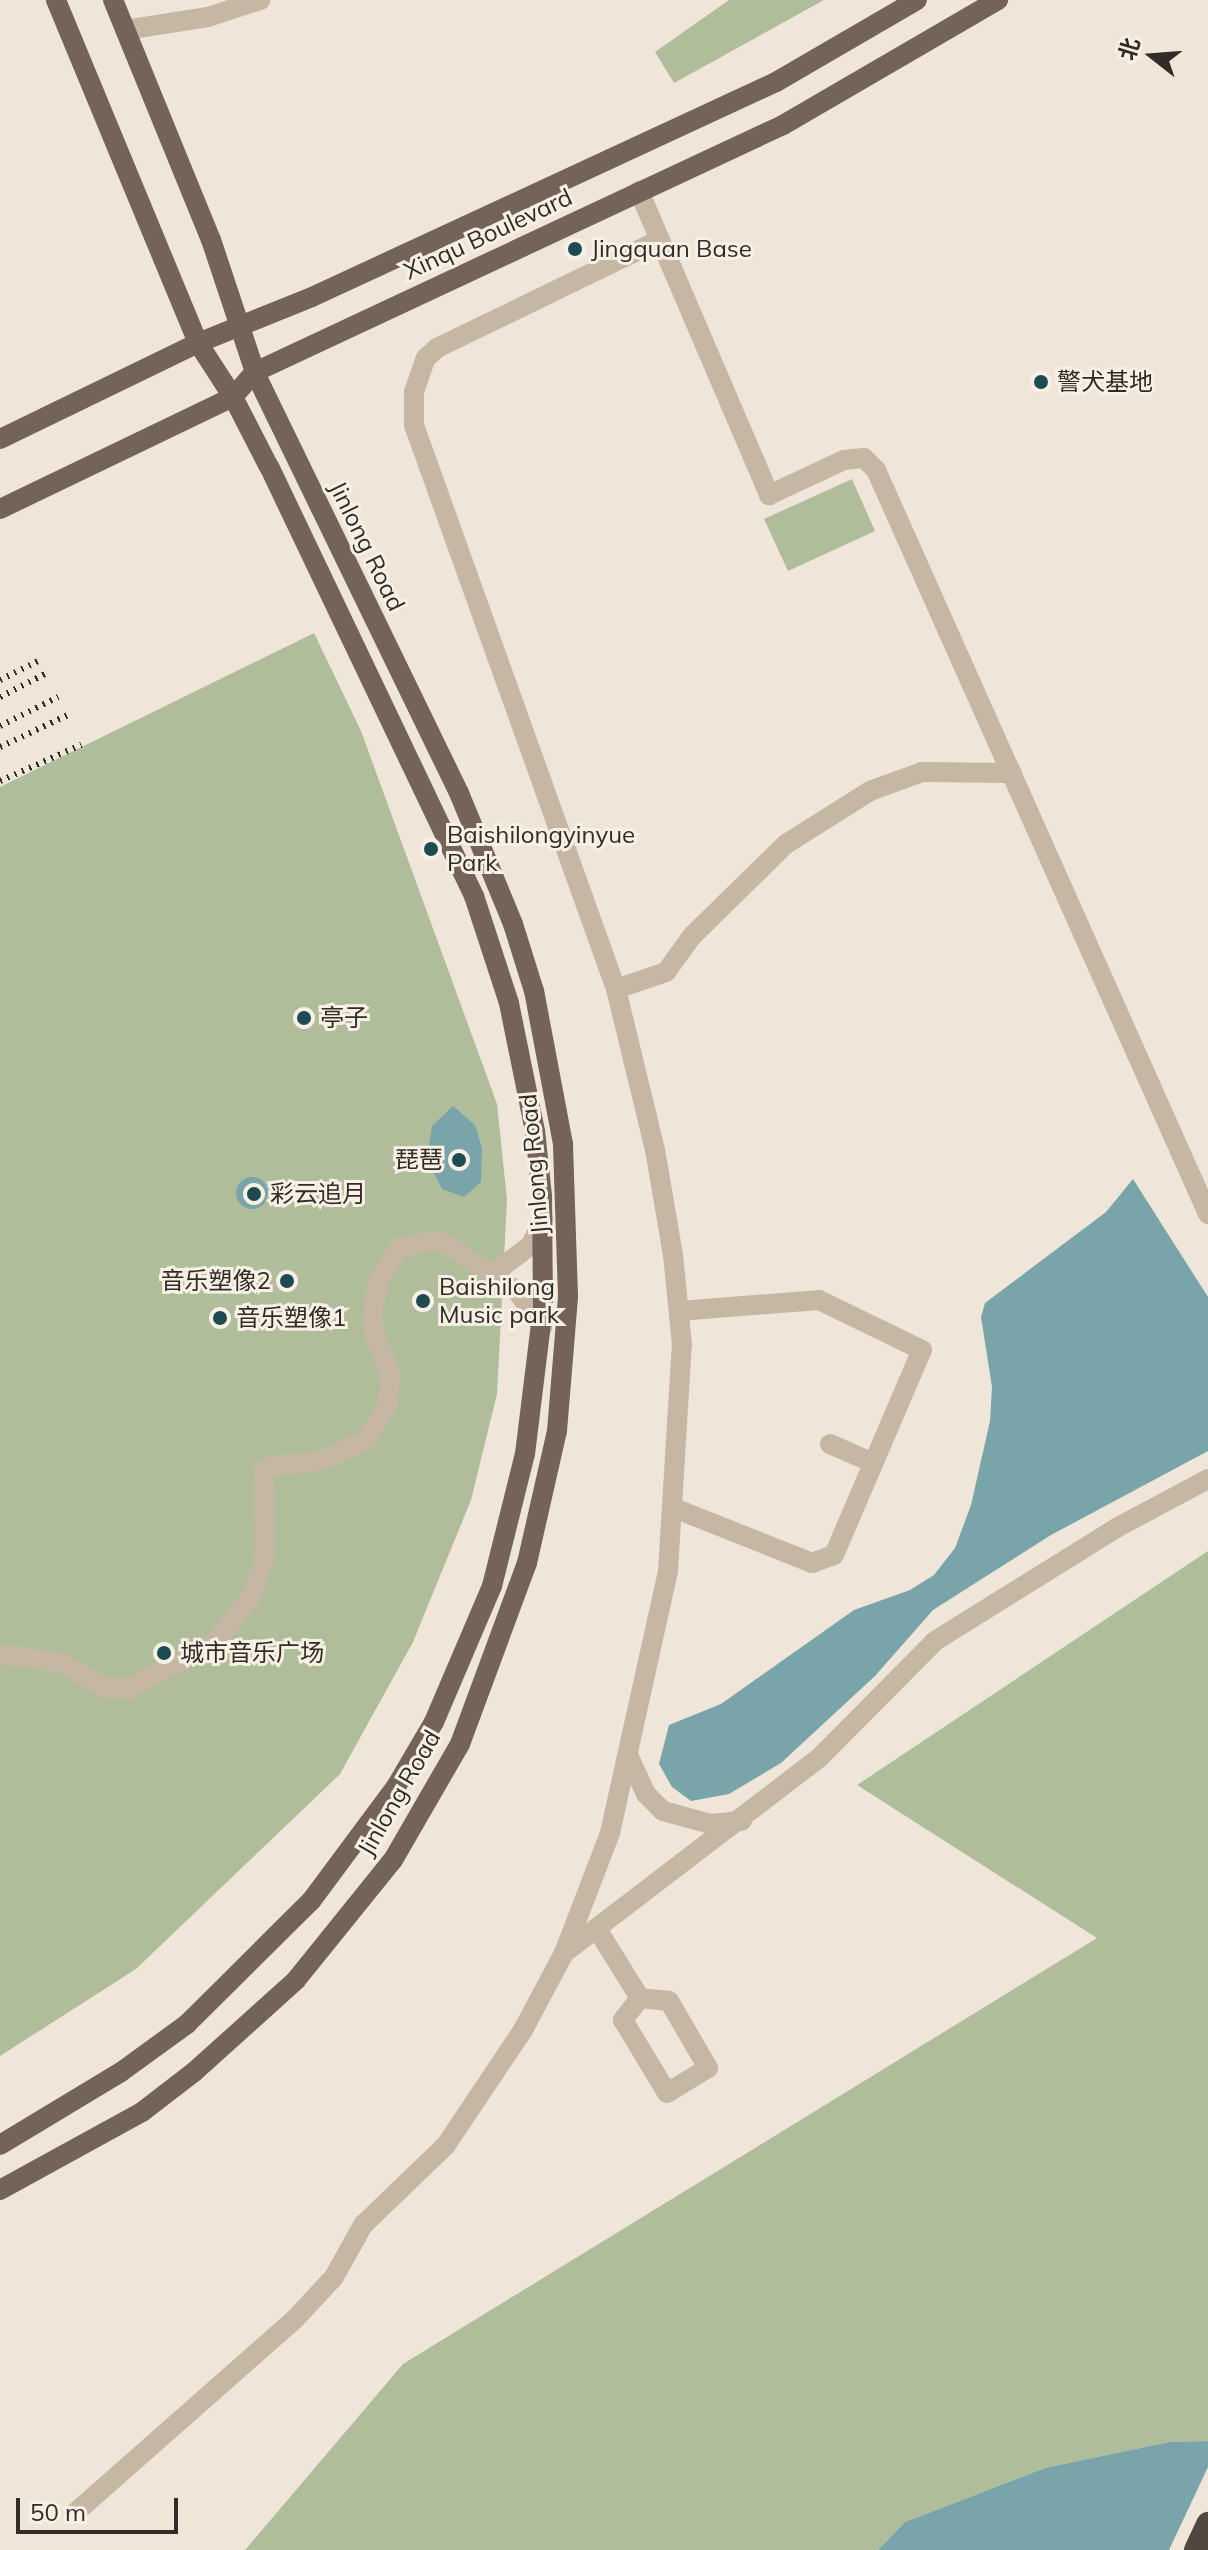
<!DOCTYPE html>
<meta charset="utf-8">
<style>
body{margin:0}
#map{position:relative;width:1208px;height:2550px;overflow:hidden;background:#efe6d9;font-family:Mulish,"Noto Sans SC",sans-serif}
div>[style]{position:absolute}
.green>*{inset:0;background:#afbd9a}
.water>*{inset:0;background:#79a5aa}
.round{border-radius:50%}
.pier>*{inset:0;background:#efe6d9}
.minor>*{height:20px;margin:-10px;padding:0 10px;transform-origin:10px;border-radius:10px;background:#c6b7a5}
.major>*{height:20px;margin:-10px;padding:0 10px;transform-origin:10px;border-radius:10px;background:#746358}
.highway>*{height:24px;margin:-12px;padding:0 12px;transform-origin:12px;border-radius:12px;background:#53463e}
.rail>*{height:6px;margin-top:-3px;transform-origin:0;background:repeating-linear-gradient(90deg,#332b26 0 2px,transparent 0 8px)}
.dots>*{width:22px;height:22px;translate:-50% -50%;box-sizing:border-box;border:4px solid #f7f0e4;border-radius:50%}
span{translate:-50% -50%;white-space:nowrap;text-align:center;line-height:1.15;-webkit-text-stroke:6px #f7f0e4;paint-order:stroke}
.street-label{font-size:24px;color:#332b26}
.poi-label{font-size:24px;color:#332b26}
.left{translate:0 -50%;text-align:left}
.right{translate:-100% -50%;text-align:right}
.north{position:absolute;left:1112px;top:16px;width:80px;height:80px;-webkit-text-stroke:6px #f7f0e4;paint-order:stroke;rotate:287deg;font-size:22px;font-weight:700;line-height:32px;text-align:center;color:#332b26}
.north::after{content:'';display:block;margin:auto;width:28px;height:36px;background:#332b26;clip-path:polygon(50% 0,100% 100%,50% 72%,0 100%)}
.scale{position:absolute;left:16px;top:2498px;width:162px;height:36px;box-sizing:border-box;border:4px solid #332b26;border-top:0;padding-left:10px;font-size:24px;line-height:28px;white-space:nowrap;color:#332b26;-webkit-text-stroke:6px #f7f0e4;paint-order:stroke}
</style>
<div id="map">
<div class="green">
<div style="clip-path:polygon(729px 0,824px 0,674px 83px,655px 52px)"></div>
<div style="clip-path:polygon(852px 479px,875px 531px,788px 571px,764px 519px)"></div>
<div style="clip-path:polygon(314px 633px,361px 731px,497px 1104px,507px 1200px,497px 1394px,471px 1500px,413px 1642px,340px 1774px,136px 1969px,0 2056px,0 787px)"></div>
<div style="clip-path:polygon(1208px 1551px,1208px 2441px,1169px 2442px,1045px 2468px,905px 2522px,878px 2550px,245px 2550px,403px 2364px,1097px 1938px,857px 1785px)"></div>
</div>
<div class="water">
<div style="clip-path:polygon(453px 1106px,475px 1125px,482px 1148px,481px 1182px,464px 1197px,442px 1189px,427px 1159px,432px 1126px)"></div>
<div class="round" style="left:236px;top:1177px;width:32px;height:32px"></div>
<div style="clip-path:polygon(1133px 1179px,1208px 1297px,1208px 1451px,1051px 1535px,933px 1610px,875px 1676px,781px 1763px,729px 1794px,691px 1801px,672px 1787px,659px 1764px,669px 1725px,721px 1704px,854px 1610px,910px 1590px,934px 1575px,955px 1548px,971px 1505px,990px 1421px,992px 1387px,981px 1317px,985px 1303px,1106px 1212px)"></div>
<div style="clip-path:polygon(1208px 2441px,1208px 2550px,878px 2550px,905px 2522px,1045px 2468px,1169px 2442px)"></div>
</div>
<div class="pier">
<div style="clip-path:polygon(1208px 2467px,1208px 2550px,1169px 2550px)"></div>
</div>
<div class="minor">
<div style="left:125px;top:30px;width:84px;rotate:-8.9deg"></div>
<div style="left:208px;top:17px;width:55px;rotate:-18.1deg"></div>
<div style="left:639px;top:191px;width:331px;rotate:66.8deg"></div>
<div style="left:769px;top:495px;width:83px;rotate:-25deg"></div>
<div style="left:844px;top:460px;width:20px;rotate:-6deg"></div>
<div style="left:864px;top:458px;width:17px;rotate:45deg"></div>
<div style="left:876px;top:470px;width:815px;rotate:65.95deg"></div>
<div style="left:616px;top:989px;width:53px;rotate:-18.8deg"></div>
<div style="left:666px;top:972px;width:44px;rotate:-54.2deg"></div>
<div style="left:692px;top:936px;width:132px;rotate:-44.4deg"></div>
<div style="left:786px;top:844px;width:99px;rotate:-32.2deg"></div>
<div style="left:870px;top:791px;width:55px;rotate:-20.1deg"></div>
<div style="left:922px;top:772px;width:90px;rotate:0.6deg"></div>
<div style="left:490px;top:1276px;width:51px;rotate:-37.1deg"></div>
<div style="left:531px;top:1245px;width:29px;rotate:-65deg"></div>
<div style="left:830px;top:1444px;width:47px;rotate:23.8deg"></div>
<div style="left:674px;top:1508px;width:149px;rotate:21.7deg"></div>
<div style="left:812px;top:1563px;width:23px;rotate:-20deg"></div>
<div style="left:834px;top:1555px;width:223px;rotate:-66.8deg"></div>
<div style="left:922px;top:1350px;width:114px;rotate:-154.1deg"></div>
<div style="left:819px;top:1300px;width:140px;rotate:175.5deg"></div>
<div style="left:0;top:1654px;width:64px;rotate:8.1deg"></div>
<div style="left:63px;top:1663px;width:47px;rotate:31deg"></div>
<div style="left:103px;top:1687px;width:25px;rotate:5deg"></div>
<div style="left:128px;top:1689px;width:99px;rotate:-28.4deg"></div>
<div style="left:215px;top:1642px;width:59px;rotate:-51.2deg"></div>
<div style="left:252px;top:1596px;width:42px;rotate:-72deg"></div>
<div style="left:265px;top:1556px;width:88px;rotate:-90.7deg"></div>
<div style="left:264px;top:1468px;width:63px;rotate:-8.3deg"></div>
<div style="left:326px;top:1459px;width:43px;rotate:-24.8deg"></div>
<div style="left:365px;top:1441px;width:40px;rotate:-57.1deg"></div>
<div style="left:387px;top:1407px;width:32px;rotate:-83deg"></div>
<div style="left:391px;top:1375px;width:48px;rotate:-112.2deg"></div>
<div style="left:373px;top:1331px;width:23px;rotate:-90deg"></div>
<div style="left:373px;top:1308px;width:29px;rotate:-78deg"></div>
<div style="left:379px;top:1280px;width:39px;rotate:-58deg"></div>
<div style="left:400px;top:1247px;width:36px;rotate:-9deg"></div>
<div style="left:436px;top:1241px;width:13px;rotate:18deg"></div>
<div style="left:448px;top:1245px;width:83px;rotate:33.7deg"></div>
<div style="left:517px;top:1291px;width:44px;rotate:55.2deg"></div>
<div style="left:628px;top:1755px;width:43px;rotate:65.2deg"></div>
<div style="left:646px;top:1794px;width:24px;rotate:45deg"></div>
<div style="left:663px;top:1811px;width:50px;rotate:15.2deg"></div>
<div style="left:711px;top:1824px;width:31px;rotate:-6deg"></div>
<div style="left:597px;top:1929px;width:81px;rotate:58.1deg"></div>
<div style="left:640px;top:1998px;width:28px;rotate:128deg"></div>
<div style="left:623px;top:2020px;width:85px;rotate:58.9deg"></div>
<div style="left:667px;top:2093px;width:48px;rotate:-31.4deg"></div>
<div style="left:708px;top:2068px;width:78px;rotate:-120.2deg"></div>
<div style="left:669px;top:2001px;width:29px;rotate:-174deg"></div>
<div style="left:564px;top:1953px;width:321px;rotate:-37.4deg"></div>
<div style="left:819px;top:1758px;width:165px;rotate:-45.2deg"></div>
<div style="left:935px;top:1641px;width:216px;rotate:-31.9deg"></div>
<div style="left:1118px;top:1527px;width:102px;rotate:-28.1deg"></div>
<div style="left:75px;top:2513px;width:293px;rotate:-41.4deg"></div>
<div style="left:295px;top:2319px;width:57px;rotate:-47.1deg"></div>
<div style="left:334px;top:2277px;width:60px;rotate:-60.9deg"></div>
<div style="left:363px;top:2225px;width:115px;rotate:-43.9deg"></div>
<div style="left:446px;top:2145px;width:138px;rotate:-56.2deg"></div>
<div style="left:523px;top:2030px;width:87px;rotate:-62deg"></div>
<div style="left:564px;top:1953px;width:129px;rotate:-69deg"></div>
<div style="left:610px;top:1833px;width:268px;rotate:-77.5deg"></div>
<div style="left:668px;top:1571px;width:226px;rotate:-86.5deg"></div>
<div style="left:682px;top:1345px;width:90px;rotate:-95.7deg"></div>
<div style="left:673px;top:1255px;width:107px;rotate:-99.7deg"></div>
<div style="left:655px;top:1150px;width:166px;rotate:-103.6deg"></div>
<div style="left:616px;top:989px;width:599px;rotate:-109.71deg"></div>
<div style="left:414px;top:425px;width:33px;rotate:-90deg"></div>
<div style="left:414px;top:392px;width:36px;rotate:-71deg"></div>
<div style="left:426px;top:358px;width:15px;rotate:-42deg"></div>
<div style="left:437px;top:348px;width:247px;rotate:-25.9deg"></div>
</div>
<div class="major">
<div style="left:0;top:439px;width:220px;rotate:-25.9deg"></div>
<div style="left:198px;top:343px;width:123px;rotate:-22deg"></div>
<div style="left:312px;top:297px;width:511px;rotate:-24.86deg"></div>
<div style="left:776px;top:82px;width:163px;rotate:-30.2deg"></div>
<div style="left:0;top:509px;width:259px;rotate:-25.7deg"></div>
<div style="left:233px;top:397px;width:33px;rotate:-49deg"></div>
<div style="left:255px;top:372px;width:583px;rotate:-25.07deg"></div>
<div style="left:783px;top:125px;width:249px;rotate:-30.2deg"></div>
<div style="left:0;top:2145px;width:141px;rotate:-31.1deg"></div>
<div style="left:121px;top:2072px;width:82px;rotate:-36deg"></div>
<div style="left:187px;top:2024px;width:175px;rotate:-44.8deg"></div>
<div style="left:311px;top:1901px;width:144px;rotate:-53.4deg"></div>
<div style="left:397px;top:1785px;width:73px;rotate:-59.6deg"></div>
<div style="left:434px;top:1722px;width:148px;rotate:-66.9deg"></div>
<div style="left:492px;top:1586px;width:136px;rotate:-76deg"></div>
<div style="left:525px;top:1454px;width:147px;rotate:-83deg"></div>
<div style="left:543px;top:1308px;width:112px;rotate:-90.5deg"></div>
<div style="left:542px;top:1196px;width:65px;rotate:-96.1deg"></div>
<div style="left:535px;top:1131px;width:131px;rotate:-101.5deg"></div>
<div style="left:509px;top:1003px;width:113px;rotate:-108.1deg"></div>
<div style="left:474px;top:896px;width:475px;rotate:-115.5deg"></div>
<div style="left:269px;top:467px;width:79px;rotate:-117.2deg"></div>
<div style="left:233px;top:397px;width:64px;rotate:-122.9deg"></div>
<div style="left:198px;top:343px;width:371px;rotate:-112.5deg"></div>
<div style="left:0;top:2190px;width:162px;rotate:-28.8deg"></div>
<div style="left:142px;top:2112px;width:66px;rotate:-37.6deg"></div>
<div style="left:194px;top:2072px;width:137px;rotate:-42deg"></div>
<div style="left:296px;top:1980px;width:154px;rotate:-51.1deg"></div>
<div style="left:393px;top:1860px;width:134px;rotate:-60deg"></div>
<div style="left:460px;top:1744px;width:193px;rotate:-69.7deg"></div>
<div style="left:527px;top:1563px;width:135px;rotate:-77.2deg"></div>
<div style="left:557px;top:1431px;width:135px;rotate:-85.3deg"></div>
<div style="left:568px;top:1296px;width:152px;rotate:-91.9deg"></div>
<div style="left:563px;top:1144px;width:156px;rotate:-100.7deg"></div>
<div style="left:534px;top:991px;width:70px;rotate:-107.4deg"></div>
<div style="left:513px;top:924px;width:142px;rotate:-112.4deg"></div>
<div style="left:459px;top:793px;width:468px;rotate:-115.9deg"></div>
<div style="left:255px;top:372px;width:139px;rotate:-108.4deg"></div>
<div style="left:211px;top:240px;width:259px;rotate:-112.2deg"></div>
</div>
<div class="highway">
<div style="left:1196px;top:2550px;width:29px;rotate:-65deg"></div>
</div>
<div class="rail">
<div style="left:0;top:680px;width:42px;rotate:-26.6deg"></div>
<div style="left:0;top:697px;width:51px;rotate:-27.1deg"></div>
<div style="left:0;top:726px;width:65px;rotate:-26.6deg"></div>
<div style="left:0;top:747px;width:75px;rotate:-25.2deg"></div>
<div style="left:0;top:781px;width:89px;rotate:-24deg"></div>
</div>
<div class="dots">
<div style="left:575px;top:249px;background:#1e4b51"></div>
<div style="left:1041px;top:382px;background:#1e4b51"></div>
<div style="left:431px;top:849px;background:#1e4b51"></div>
<div style="left:304px;top:1018px;background:#1e4b51"></div>
<div style="left:459px;top:1160px;background:#1e4b51"></div>
<div style="left:254px;top:1194px;background:#1e4b51"></div>
<div style="left:287px;top:1281px;background:#1e4b51"></div>
<div style="left:423px;top:1301px;background:#1e4b51"></div>
<div style="left:220px;top:1318px;background:#1e4b51"></div>
<div style="left:164px;top:1653px;background:#1e4b51"></div>
</div>
<div class="street-label">
<span style="left:488px;top:234px;rotate:-25deg">Xinqu Boulevard</span>
<span style="left:367px;top:546px;rotate:64deg">Jinlong Road</span>
<span style="left:534px;top:1164px;rotate:-95deg">Jinlong Road</span>
<span style="left:399px;top:1793px;rotate:-60deg">Jinlong Road</span>
</div>
<div class="poi-label">
<span class="left" style="left:591px;top:249px">Jingquan Base</span>
<span class="left" style="left:1057px;top:382px">警犬基地</span>
<span class="left" style="left:447px;top:849px">Baishilongyinyue<br>Park</span>
<span class="left" style="left:320px;top:1018px">亭子</span>
<span class="right" style="left:443px;top:1160px">琵琶</span>
<span class="left" style="left:270px;top:1194px">彩云追月</span>
<span class="right" style="left:271px;top:1281px">音乐塑像2</span>
<span class="left" style="left:439px;top:1301px">Baishilong<br>Music park</span>
<span class="left" style="left:236px;top:1318px">音乐塑像1</span>
<span class="left" style="left:180px;top:1653px">城市音乐广场</span>
</div>
<div class="north">北</div>
<div class="scale">50 m</div>
</div>
